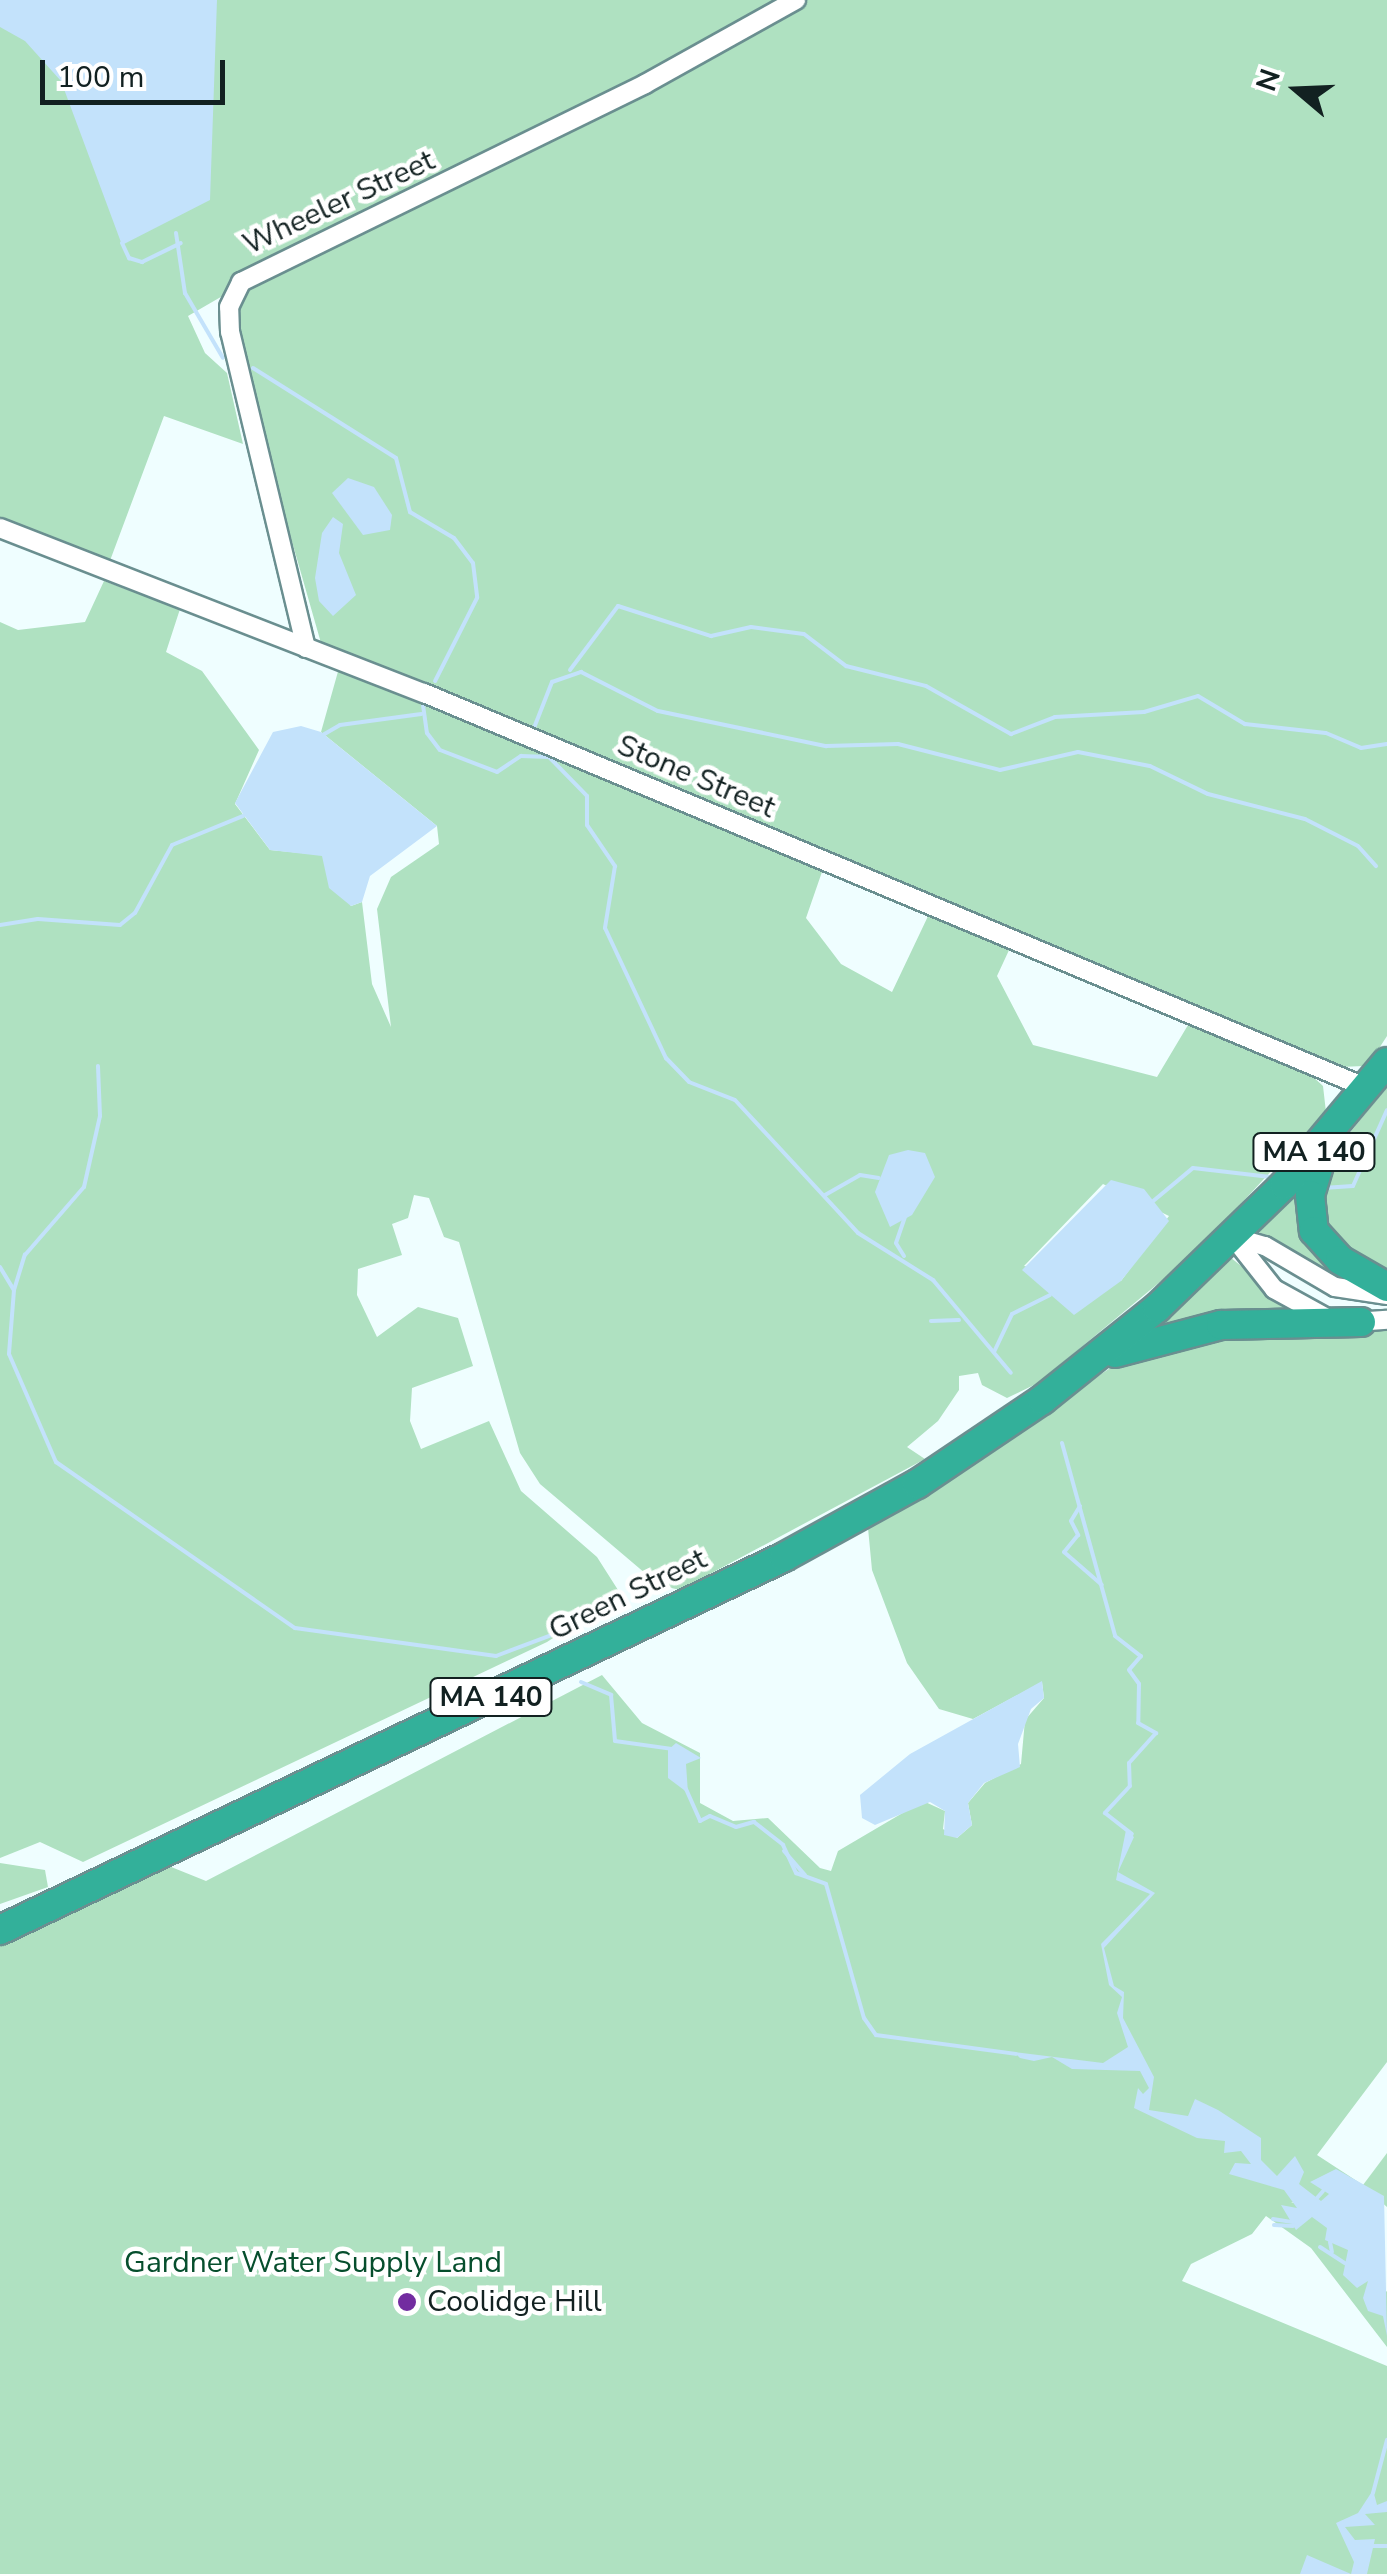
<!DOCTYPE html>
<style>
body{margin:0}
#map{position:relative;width:1387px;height:2574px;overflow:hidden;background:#effeff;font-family:"Nunito Sans",sans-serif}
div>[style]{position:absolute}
.green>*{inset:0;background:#afe1c1}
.water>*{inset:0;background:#c3e2fb}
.stream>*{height:4px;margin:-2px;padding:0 2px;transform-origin:2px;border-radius:2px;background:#c3e2fb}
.roads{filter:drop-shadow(2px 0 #6a8f90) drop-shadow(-2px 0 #6a8f90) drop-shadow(0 2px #6a8f90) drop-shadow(0 -2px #6a8f90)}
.minor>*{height:18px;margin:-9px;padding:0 9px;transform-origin:9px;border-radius:9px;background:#fff}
.highway>*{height:28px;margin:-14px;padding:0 14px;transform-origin:14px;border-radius:14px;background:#33b09a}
.dots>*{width:28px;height:28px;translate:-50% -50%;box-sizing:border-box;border:5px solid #fff;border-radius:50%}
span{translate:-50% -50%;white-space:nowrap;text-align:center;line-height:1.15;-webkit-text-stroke:9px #fff;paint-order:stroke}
.shield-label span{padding:2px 8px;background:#fff;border:2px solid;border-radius:8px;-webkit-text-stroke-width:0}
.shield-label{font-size:28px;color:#122121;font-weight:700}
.street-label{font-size:30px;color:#122121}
.park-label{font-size:30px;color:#064e2d}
.poi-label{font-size:30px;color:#122121}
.left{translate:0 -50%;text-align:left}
.north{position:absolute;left:1247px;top:40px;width:100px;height:100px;-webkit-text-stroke:8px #fff;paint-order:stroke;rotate:289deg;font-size:28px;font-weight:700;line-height:40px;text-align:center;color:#122121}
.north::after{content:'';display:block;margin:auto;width:35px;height:45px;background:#122121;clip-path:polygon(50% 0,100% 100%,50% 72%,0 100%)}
.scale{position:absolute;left:40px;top:60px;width:185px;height:45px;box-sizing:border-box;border:5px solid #122121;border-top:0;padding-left:12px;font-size:30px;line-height:35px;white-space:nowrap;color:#122121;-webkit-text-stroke:8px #fff;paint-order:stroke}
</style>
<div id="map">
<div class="green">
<div style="clip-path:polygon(0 0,1387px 0,1387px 1036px,1374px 1056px,1364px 1066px,1339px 1067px,323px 650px,231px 328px,238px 287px,188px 316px,205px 353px,227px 373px,243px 444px,164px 416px,108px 566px,0 519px)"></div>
<div style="clip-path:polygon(evenodd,104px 581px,180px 609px,166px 652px,202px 671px,259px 750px,235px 804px,270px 850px,322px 855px,351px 906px,362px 902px,372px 984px,391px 1027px,377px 909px,391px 877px,439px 844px,437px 826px,321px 732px,339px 668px,823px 869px,806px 918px,841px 964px,892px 992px,930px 912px,1010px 948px,997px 976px,1033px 1045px,1157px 1077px,1188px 1025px,1311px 1075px,1323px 1086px,1326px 1112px,1196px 1252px,1038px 1383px,1007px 1398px,982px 1385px,978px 1373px,959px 1376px,959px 1390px,938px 1421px,907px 1447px,925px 1459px,680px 1590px,659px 1585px,540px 1484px,520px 1453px,459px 1242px,444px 1237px,429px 1198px,414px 1195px,408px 1218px,392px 1224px,402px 1255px,358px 1269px,357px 1295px,377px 1337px,418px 1307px,458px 1318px,473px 1366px,412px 1388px,410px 1421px,421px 1449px,489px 1421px,521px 1491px,597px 1557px,618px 1590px,614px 1598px,547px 1642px,83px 1862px,40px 1842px,0 1858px,0 622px,18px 630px,85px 622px,104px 581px,1103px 1184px,1169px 1216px,1121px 1281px,1024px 1266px,1103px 1184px)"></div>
<div style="clip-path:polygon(1387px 1087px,1387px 1277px,1347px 1255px,1322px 1223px,1322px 1167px)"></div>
<div style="clip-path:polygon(1299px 1187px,1355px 1288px,1261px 1235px,1258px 1229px)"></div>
<div style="clip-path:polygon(1230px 1257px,1299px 1313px,1157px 1329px,1155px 1326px)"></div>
<div style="clip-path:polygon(1387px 1327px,1387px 2062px,1317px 2155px,1363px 2185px,1387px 2153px,1387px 2207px,1363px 2186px,1340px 2204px,1291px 2202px,1321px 2213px,1387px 2292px,1387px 2347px,1311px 2248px,1266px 2216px,1252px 2234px,1191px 2264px,1182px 2281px,1387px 2366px,1387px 2574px,0 2574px,0 1912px,134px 1852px,206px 1881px,602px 1675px,642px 1723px,700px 1753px,700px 1803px,733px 1821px,768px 1818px,820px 1868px,831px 1871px,838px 1851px,923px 1801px,945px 1811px,943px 1829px,957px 1838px,972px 1825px,968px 1803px,985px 1783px,1021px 1764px,1025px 1720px,1044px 1698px,1042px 1682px,973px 1719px,939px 1709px,907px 1663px,872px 1570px,868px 1528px,1127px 1357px,1183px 1337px)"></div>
<div style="clip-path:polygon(0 1863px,45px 1870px,48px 1887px,0 1904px)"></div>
</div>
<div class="water">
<div style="clip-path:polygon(0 0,217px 0,210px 200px,122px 245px,61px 81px,25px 41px,0 27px)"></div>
<div style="clip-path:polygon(348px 478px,374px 487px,392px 515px,390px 530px,363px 535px,332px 493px)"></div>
<div style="clip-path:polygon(333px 517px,343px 524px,339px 553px,356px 595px,333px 616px,319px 601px,315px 578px,322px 533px)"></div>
<div style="clip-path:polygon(301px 726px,321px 732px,437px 826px,370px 876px,362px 902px,351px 906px,329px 888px,322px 856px,270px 850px,235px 803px,273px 732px)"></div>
<div style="clip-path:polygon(908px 1150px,925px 1153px,935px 1177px,912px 1215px,890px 1227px,875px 1192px,889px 1155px)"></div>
<div style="clip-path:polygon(1111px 1180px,1144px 1189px,1169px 1221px,1121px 1281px,1074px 1315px,1022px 1270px)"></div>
<div style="clip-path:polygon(1042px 1681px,1044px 1698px,1031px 1709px,1018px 1744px,1020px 1767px,984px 1783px,968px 1803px,972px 1825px,957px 1838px,944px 1835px,945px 1811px,930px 1802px,875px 1825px,862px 1818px,860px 1795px,910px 1754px)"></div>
<div style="clip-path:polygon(676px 1743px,701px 1758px,686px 1764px,688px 1793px,668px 1778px,668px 1750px)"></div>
<div style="clip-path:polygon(1126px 1830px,1134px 1837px,1118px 1872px,1155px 1893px,1104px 1948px,1114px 1986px,1124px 1992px,1123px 2018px,1154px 2077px,1149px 2110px,1188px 2116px,1195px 2099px,1218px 2110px,1261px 2138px,1261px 2160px,1277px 2176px,1295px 2156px,1304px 2172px,1299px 2184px,1321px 2201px,1329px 2194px,1310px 2182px,1336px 2169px,1384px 2196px,1387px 2336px,1383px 2316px,1368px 2311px,1363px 2298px,1368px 2281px,1357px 2288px,1343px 2275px,1348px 2250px,1325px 2240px,1327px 2228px,1312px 2217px,1296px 2230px,1281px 2205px,1297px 2208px,1284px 2190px,1229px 2174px,1235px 2163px,1251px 2164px,1241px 2151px,1224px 2153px,1225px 2141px,1197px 2138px,1134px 2108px,1138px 2088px,1143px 2094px,1149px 2088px,1140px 2071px,1072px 2069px,1052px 2057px,1034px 2061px,1020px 2058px,1014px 2052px,1103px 2063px,1128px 2047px,1117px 2013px,1122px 1997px,1109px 1985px,1101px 1944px,1150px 1894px,1116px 1880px)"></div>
<div style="clip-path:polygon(1373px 2490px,1377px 2505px,1387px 2501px,1387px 2512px,1365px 2514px,1375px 2525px,1345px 2527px,1355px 2540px,1375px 2539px,1367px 2574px,1300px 2574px,1307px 2555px,1351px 2574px,1354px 2562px,1336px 2523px,1358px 2513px)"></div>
</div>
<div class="stream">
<div style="left:176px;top:233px;width:61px;rotate:81.5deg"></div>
<div style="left:185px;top:293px;width:75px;rotate:59.7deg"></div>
<div style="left:122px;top:243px;width:17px;rotate:65deg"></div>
<div style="left:129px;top:258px;width:14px;rotate:17deg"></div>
<div style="left:142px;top:262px;width:43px;rotate:-26deg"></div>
<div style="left:253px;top:368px;width:169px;rotate:32.2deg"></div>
<div style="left:396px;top:458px;width:56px;rotate:75.5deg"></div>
<div style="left:410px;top:512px;width:51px;rotate:30.6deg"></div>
<div style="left:454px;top:538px;width:31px;rotate:53deg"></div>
<div style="left:473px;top:563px;width:35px;rotate:83deg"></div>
<div style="left:477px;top:598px;width:93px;rotate:116.8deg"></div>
<div style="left:570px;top:670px;width:80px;rotate:-53.1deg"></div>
<div style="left:618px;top:606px;width:98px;rotate:17.9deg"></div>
<div style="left:711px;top:636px;width:41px;rotate:-12.7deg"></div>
<div style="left:751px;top:627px;width:53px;rotate:7.5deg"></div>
<div style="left:804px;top:634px;width:53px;rotate:37.3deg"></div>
<div style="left:846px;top:666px;width:82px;rotate:14deg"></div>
<div style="left:926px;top:686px;width:98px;rotate:29.5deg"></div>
<div style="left:1011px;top:734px;width:47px;rotate:-21.1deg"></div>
<div style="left:1055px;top:717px;width:89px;rotate:-3.2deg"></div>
<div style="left:1144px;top:712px;width:56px;rotate:-16.5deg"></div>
<div style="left:1198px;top:696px;width:55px;rotate:30.8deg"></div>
<div style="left:1245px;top:724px;width:81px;rotate:6.3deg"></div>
<div style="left:1326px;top:733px;width:38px;rotate:23deg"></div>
<div style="left:1361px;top:748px;width:26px;rotate:-9deg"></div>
<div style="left:423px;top:705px;width:28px;rotate:82deg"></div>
<div style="left:427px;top:733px;width:21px;rotate:53deg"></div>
<div style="left:440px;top:750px;width:61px;rotate:21.1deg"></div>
<div style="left:497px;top:772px;width:29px;rotate:-34deg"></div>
<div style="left:521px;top:756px;width:28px;rotate:2deg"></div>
<div style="left:549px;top:757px;width:54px;rotate:45.7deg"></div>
<div style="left:587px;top:796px;width:29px;rotate:90deg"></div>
<div style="left:587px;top:825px;width:50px;rotate:55.7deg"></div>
<div style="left:615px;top:866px;width:63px;rotate:99.2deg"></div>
<div style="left:605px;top:928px;width:144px;rotate:64.9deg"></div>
<div style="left:666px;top:1058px;width:33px;rotate:46deg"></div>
<div style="left:689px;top:1082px;width:49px;rotate:21.4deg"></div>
<div style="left:735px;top:1100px;width:181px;rotate:47.2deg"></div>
<div style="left:858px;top:1233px;width:89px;rotate:32.1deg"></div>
<div style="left:933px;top:1280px;width:121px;rotate:50deg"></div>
<div style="left:532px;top:733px;width:55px;rotate:-68.6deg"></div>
<div style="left:552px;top:682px;width:31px;rotate:-19deg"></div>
<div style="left:581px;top:672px;width:86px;rotate:26.9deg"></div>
<div style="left:658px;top:711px;width:172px;rotate:11.8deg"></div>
<div style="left:826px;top:746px;width:72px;rotate:-1.6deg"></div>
<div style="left:898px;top:744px;width:105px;rotate:14.3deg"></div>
<div style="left:1000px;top:770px;width:80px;rotate:-13deg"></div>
<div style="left:1078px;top:752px;width:73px;rotate:11deg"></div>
<div style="left:1150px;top:766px;width:64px;rotate:25.8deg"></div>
<div style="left:1208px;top:794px;width:100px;rotate:14.5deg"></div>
<div style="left:1305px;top:819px;width:59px;rotate:27deg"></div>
<div style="left:1358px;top:846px;width:27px;rotate:48deg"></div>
<div style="left:321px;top:736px;width:22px;rotate:-30deg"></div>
<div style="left:340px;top:725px;width:82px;rotate:-7.7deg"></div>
<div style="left:0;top:925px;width:38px;rotate:-9deg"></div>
<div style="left:38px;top:919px;width:82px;rotate:4.2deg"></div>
<div style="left:120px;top:925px;width:19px;rotate:-39deg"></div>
<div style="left:135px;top:913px;width:77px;rotate:-61.4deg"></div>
<div style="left:172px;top:845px;width:77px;rotate:-22.2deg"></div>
<div style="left:1323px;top:1188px;width:30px;rotate:-4deg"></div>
<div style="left:1353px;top:1186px;width:83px;rotate:-65.9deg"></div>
<div style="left:825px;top:1195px;width:40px;rotate:-29.7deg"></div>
<div style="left:860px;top:1175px;width:19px;rotate:9deg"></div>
<div style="left:1152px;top:1202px;width:53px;rotate:-39.7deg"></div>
<div style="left:1193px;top:1168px;width:78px;rotate:6.7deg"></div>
<div style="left:904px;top:1256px;width:15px;rotate:-122deg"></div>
<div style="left:896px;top:1243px;width:28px;rotate:-71deg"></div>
<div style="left:0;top:1267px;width:27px;rotate:59deg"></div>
<div style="left:14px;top:1290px;width:64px;rotate:94.5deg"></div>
<div style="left:9px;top:1354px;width:118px;rotate:66.5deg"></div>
<div style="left:56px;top:1462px;width:291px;rotate:34.8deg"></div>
<div style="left:295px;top:1628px;width:203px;rotate:7.9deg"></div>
<div style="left:496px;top:1656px;width:57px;rotate:-20.7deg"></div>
<div style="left:14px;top:1290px;width:37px;rotate:-73deg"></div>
<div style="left:25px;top:1255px;width:90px;rotate:-49.1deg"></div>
<div style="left:84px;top:1187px;width:73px;rotate:-77.3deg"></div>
<div style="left:100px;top:1116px;width:50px;rotate:-92.3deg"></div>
<div style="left:931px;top:1321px;width:28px;rotate:-2deg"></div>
<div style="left:994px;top:1352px;width:42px;rotate:-64.7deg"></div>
<div style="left:1012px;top:1314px;width:42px;rotate:-26.6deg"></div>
<div style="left:1062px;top:1443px;width:200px;rotate:74.6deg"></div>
<div style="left:1115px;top:1636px;width:33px;rotate:38deg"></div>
<div style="left:1141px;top:1656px;width:18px;rotate:131deg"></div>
<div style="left:1129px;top:1670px;width:17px;rotate:54deg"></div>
<div style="left:1139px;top:1684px;width:39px;rotate:91deg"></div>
<div style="left:1138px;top:1723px;width:21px;rotate:29deg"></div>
<div style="left:1156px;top:1733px;width:40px;rotate:132deg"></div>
<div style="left:1129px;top:1763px;width:23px;rotate:88deg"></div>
<div style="left:1130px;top:1786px;width:37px;rotate:133deg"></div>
<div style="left:1105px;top:1813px;width:34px;rotate:38deg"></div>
<div style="left:1080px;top:1506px;width:17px;rotate:121deg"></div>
<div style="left:1071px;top:1521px;width:16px;rotate:63deg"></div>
<div style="left:1078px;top:1535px;width:22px;rotate:129deg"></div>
<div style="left:1064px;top:1552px;width:50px;rotate:41deg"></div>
<div style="left:581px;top:1682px;width:33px;rotate:23deg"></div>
<div style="left:611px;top:1695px;width:46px;rotate:85deg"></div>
<div style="left:615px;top:1741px;width:59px;rotate:7.9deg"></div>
<div style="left:686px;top:1789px;width:35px;rotate:66deg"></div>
<div style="left:700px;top:1821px;width:11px;rotate:-27deg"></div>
<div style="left:710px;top:1816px;width:28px;rotate:23deg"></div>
<div style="left:736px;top:1827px;width:19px;rotate:-16deg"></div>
<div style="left:754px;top:1822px;width:37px;rotate:38deg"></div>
<div style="left:783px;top:1845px;width:31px;rotate:65deg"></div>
<div style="left:796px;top:1873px;width:32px;rotate:20deg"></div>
<div style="left:826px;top:1884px;width:139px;rotate:74.2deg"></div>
<div style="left:864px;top:2018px;width:21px;rotate:55deg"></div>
<div style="left:876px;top:2035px;width:141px;rotate:7.7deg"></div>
<div style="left:784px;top:1851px;width:32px;rotate:49deg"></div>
<div style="left:1317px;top:2198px;width:9px;rotate:-49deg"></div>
<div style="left:1273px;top:2219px;width:20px;rotate:9deg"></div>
<div style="left:1274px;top:2225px;width:19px;rotate:3deg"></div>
<div style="left:1330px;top:2242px;width:10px;rotate:79deg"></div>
<div style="left:1320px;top:2247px;width:30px;rotate:33deg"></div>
<div style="left:1373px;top:2493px;width:55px;rotate:-75.2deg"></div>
<div style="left:1372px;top:2546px;width:15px"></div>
</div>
<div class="roads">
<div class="minor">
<div style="left:0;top:528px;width:455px;rotate:21.3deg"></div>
<div style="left:424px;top:693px;width:1022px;rotate:22.73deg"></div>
<div style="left:306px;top:648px;width:325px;rotate:-103.5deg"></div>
<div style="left:230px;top:332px;width:25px;rotate:-92deg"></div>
<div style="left:229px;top:307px;width:28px;rotate:-64deg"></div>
<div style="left:241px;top:282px;width:450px;rotate:-26.1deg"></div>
<div style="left:645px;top:84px;width:173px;rotate:-29.1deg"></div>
<div style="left:1233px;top:1237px;width:66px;rotate:51.7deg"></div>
<div style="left:1274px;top:1289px;width:58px;rotate:28.8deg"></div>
<div style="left:1233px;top:1237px;width:33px;rotate:16deg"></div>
<div style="left:1265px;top:1246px;width:81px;rotate:30.4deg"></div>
<div style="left:1335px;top:1287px;width:53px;rotate:8.7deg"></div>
<div style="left:1355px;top:1322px;width:32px;rotate:-4deg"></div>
</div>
<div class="highway">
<div style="left:1324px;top:1149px;width:48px;rotate:106.9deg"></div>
<div style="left:1310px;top:1195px;width:36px;rotate:84deg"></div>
<div style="left:1314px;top:1231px;width:39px;rotate:48deg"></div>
<div style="left:1340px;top:1260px;width:54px;rotate:29.9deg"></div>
<div style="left:1115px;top:1353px;width:110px;rotate:-14.8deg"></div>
<div style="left:1221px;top:1325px;width:140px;rotate:-1.2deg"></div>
<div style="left:0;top:1930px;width:868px;rotate:-25.44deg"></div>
<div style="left:784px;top:1557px;width:152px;rotate:-28.8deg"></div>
<div style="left:917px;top:1484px;width:151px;rotate:-33.9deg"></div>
<div style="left:1042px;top:1400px;width:147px;rotate:-38.7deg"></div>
<div style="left:1157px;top:1308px;width:177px;rotate:-44.1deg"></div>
<div style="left:1284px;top:1185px;width:160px;rotate:-50.1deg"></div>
</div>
</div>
<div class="dots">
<div style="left:407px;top:2302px;background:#722ca0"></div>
</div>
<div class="shield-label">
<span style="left:1314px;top:1152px">MA 140</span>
<span style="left:491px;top:1697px">MA 140</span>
</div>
<div class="street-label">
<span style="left:339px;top:203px;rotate:-25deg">Wheeler Street</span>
<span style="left:696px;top:777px;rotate:23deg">Stone Street</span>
<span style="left:628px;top:1595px;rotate:-26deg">Green Street</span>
</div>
<div class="park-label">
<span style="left:313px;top:2263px">Gardner Water Supply Land</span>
</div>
<div class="poi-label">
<span class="left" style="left:427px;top:2302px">Coolidge Hill</span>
</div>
<div class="north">N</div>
<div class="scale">100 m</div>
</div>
